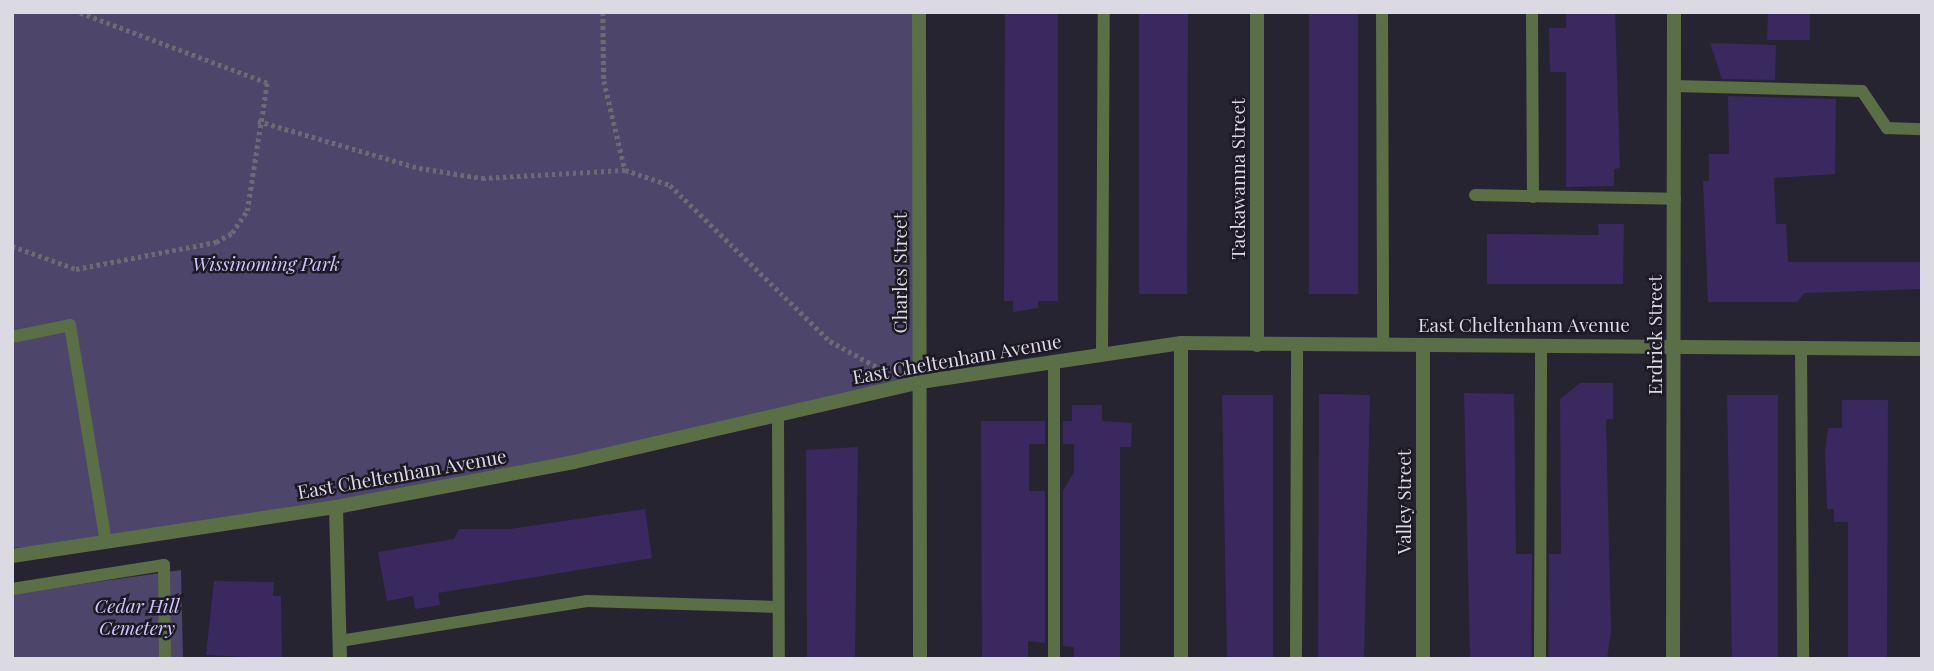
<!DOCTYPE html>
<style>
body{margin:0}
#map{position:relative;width:1934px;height:671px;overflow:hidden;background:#262430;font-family:"Playfair Display",serif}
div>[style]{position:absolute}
.green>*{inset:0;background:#4e456a}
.building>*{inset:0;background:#39295e}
.path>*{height:4.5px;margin-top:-2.25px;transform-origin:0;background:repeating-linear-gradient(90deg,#6c6a75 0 3.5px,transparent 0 7px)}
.service>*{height:12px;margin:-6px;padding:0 6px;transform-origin:6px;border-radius:6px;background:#5a6f45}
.minor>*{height:14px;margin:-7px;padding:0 7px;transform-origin:7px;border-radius:7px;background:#5a6f45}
.tertiary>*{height:14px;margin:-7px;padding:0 7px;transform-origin:7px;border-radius:7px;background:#5a6f45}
span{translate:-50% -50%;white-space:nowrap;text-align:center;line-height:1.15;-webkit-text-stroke:5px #1d1a26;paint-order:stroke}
.street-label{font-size:19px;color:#dbd9e2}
.park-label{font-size:19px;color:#cfc3f7;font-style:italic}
.frame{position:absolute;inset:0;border:14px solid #dbd9e2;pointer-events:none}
</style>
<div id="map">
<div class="green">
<div style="clip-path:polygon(12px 12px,919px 12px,920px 382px,574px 462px,106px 542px,12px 548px)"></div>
<div style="clip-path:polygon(181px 570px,183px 659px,12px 659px,12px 594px)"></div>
</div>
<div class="building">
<div style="clip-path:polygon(1005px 12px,1058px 12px,1058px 301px,1038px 301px,1038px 308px,1013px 312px,1013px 301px,1004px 301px)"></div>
<div style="clip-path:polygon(1139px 12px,1188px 12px,1187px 294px,1139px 294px)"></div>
<div style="clip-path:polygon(1309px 12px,1358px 12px,1358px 294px,1309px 294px)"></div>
<div style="clip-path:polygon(1566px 12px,1615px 12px,1620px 168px,1614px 169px,1614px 186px,1566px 187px,1566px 72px,1550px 72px,1549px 28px,1566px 28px)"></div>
<div style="clip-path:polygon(1810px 12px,1810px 40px,1767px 40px,1768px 14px)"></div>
<div style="clip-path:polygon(1710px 43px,1776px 45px,1775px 80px,1722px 79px)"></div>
<div style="clip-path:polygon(1728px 96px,1836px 99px,1835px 174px,1774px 178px,1776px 224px,1786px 224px,1788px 262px,1922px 262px,1922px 289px,1805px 293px,1797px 302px,1708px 302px,1703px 181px,1709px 181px,1709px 154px,1729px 154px)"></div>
<div style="clip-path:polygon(1598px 224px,1624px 224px,1623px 284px,1487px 284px,1487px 234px,1599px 235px)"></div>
<div style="clip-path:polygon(1580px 383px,1613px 383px,1613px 419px,1606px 419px,1611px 631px,1607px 659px,1549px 659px,1549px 554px,1561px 554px,1560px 399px)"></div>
<div style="clip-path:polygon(1464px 393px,1514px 394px,1516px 554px,1532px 554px,1531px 659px,1470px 659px)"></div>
<div style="clip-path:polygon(1319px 394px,1370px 395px,1364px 659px,1318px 659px)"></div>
<div style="clip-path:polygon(1222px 395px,1273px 395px,1273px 659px,1227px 659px)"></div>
<div style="clip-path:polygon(1727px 395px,1778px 395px,1778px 659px,1732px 659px)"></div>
<div style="clip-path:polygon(1842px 400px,1888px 400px,1887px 659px,1848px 659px,1848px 522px,1834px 522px,1834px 509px,1827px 509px,1825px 452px,1828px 428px,1842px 428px)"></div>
<div style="clip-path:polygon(1072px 405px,1102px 405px,1102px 421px,1132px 423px,1131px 447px,1120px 447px,1120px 659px,1074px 659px,1074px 647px,1063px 646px,1063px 491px,1074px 472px,1074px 444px,1063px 444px,1063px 421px,1072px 421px)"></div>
<div style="clip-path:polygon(981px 421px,1045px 421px,1045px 444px,1029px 444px,1029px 491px,1045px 491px,1045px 643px,1028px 641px,1028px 659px,982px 659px)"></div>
<div style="clip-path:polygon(858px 447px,855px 659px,807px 659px,806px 450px)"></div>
<div style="clip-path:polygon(645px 509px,652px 558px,438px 593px,440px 605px,415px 609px,413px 596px,387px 601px,378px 552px,454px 539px,459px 529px,510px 529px)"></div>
<div style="clip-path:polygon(214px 581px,274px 582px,273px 596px,281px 596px,282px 659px,206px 655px)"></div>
</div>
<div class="path">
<div style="left:603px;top:12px;width:69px;rotate:89.2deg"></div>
<div style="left:604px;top:81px;width:91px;rotate:76.7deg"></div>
<div style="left:258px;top:121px;width:168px;rotate:16.3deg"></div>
<div style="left:419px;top:168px;width:64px;rotate:9deg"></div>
<div style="left:482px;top:178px;width:143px;rotate:-3.2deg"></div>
<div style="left:625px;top:170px;width:47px;rotate:18.4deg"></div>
<div style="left:670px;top:185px;width:223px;rotate:44.3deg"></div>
<div style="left:830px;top:341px;width:56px;rotate:28.9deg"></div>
<div style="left:12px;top:246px;width:68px;rotate:19.8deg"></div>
<div style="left:76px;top:269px;width:143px;rotate:-10.9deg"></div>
<div style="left:216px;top:242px;width:18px;rotate:-29deg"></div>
<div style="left:232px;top:233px;width:27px;rotate:-56deg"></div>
<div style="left:247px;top:211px;width:130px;rotate:-81.1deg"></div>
<div style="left:267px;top:83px;width:203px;rotate:-159.5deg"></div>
</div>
<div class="service">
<div style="left:1382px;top:12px;width:331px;rotate:89.8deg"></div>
<div style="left:1532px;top:12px;width:185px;rotate:89.7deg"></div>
<div style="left:1674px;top:86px;width:188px;rotate:1.5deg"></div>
<div style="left:1862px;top:91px;width:45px;rotate:56deg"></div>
<div style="left:1887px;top:128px;width:35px;rotate:2deg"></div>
<div style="left:1475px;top:195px;width:200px;rotate:1.1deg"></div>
<div style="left:12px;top:337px;width:59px;rotate:-11.7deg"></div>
<div style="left:70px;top:325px;width:220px;rotate:80.6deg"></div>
<div style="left:1801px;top:347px;width:312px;rotate:89.6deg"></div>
<div style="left:1102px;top:351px;width:339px;rotate:-89.7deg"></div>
<div style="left:778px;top:415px;width:244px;rotate:89.8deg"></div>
<div style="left:12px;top:589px;width:154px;rotate:-9deg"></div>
<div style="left:164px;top:565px;width:94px;rotate:89.4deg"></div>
<div style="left:340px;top:641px;width:250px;rotate:-9.2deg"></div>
<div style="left:587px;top:601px;width:191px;rotate:1.8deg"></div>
<div style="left:1054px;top:659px;width:298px;rotate:-90deg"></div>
<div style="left:1296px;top:659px;width:314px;rotate:-89.8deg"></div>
<div style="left:1540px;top:659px;width:314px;rotate:-89.8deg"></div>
</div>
<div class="minor">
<div style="left:919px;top:12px;width:647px;rotate:89.91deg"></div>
<div style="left:1257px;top:345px;width:333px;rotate:-90deg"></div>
<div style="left:1423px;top:345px;width:314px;rotate:90deg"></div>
<div style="left:336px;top:507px;width:152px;rotate:88.5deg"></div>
<div style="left:1181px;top:659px;width:316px;rotate:-90deg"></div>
<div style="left:1181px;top:343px;width:741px;rotate:0.46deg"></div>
<div style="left:1673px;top:659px;width:647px;rotate:-89.91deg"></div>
</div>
<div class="tertiary">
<div style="left:12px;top:556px;width:328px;rotate:-8.6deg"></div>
<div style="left:336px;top:507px;width:242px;rotate:-10.7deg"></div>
<div style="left:574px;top:462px;width:355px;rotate:-13deg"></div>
<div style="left:920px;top:382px;width:264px;rotate:-8.5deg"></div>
</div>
<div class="street-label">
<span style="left:1238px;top:179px;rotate:-90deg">Tackawanna Street</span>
<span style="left:900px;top:273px;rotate:-90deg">Charles Street</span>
<span style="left:1524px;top:325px">East Cheltenham Avenue</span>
<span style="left:1655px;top:335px;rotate:-90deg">Erdrick Street</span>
<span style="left:957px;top:359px;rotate:-10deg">East Cheltenham Avenue</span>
<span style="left:402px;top:474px;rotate:-10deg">East Cheltenham Avenue</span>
<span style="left:1404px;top:502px;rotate:-90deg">Valley Street</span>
</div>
<div class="park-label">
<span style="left:266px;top:264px">Wissinoming Park</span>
<span style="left:137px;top:617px">Cedar Hill<br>Cemetery</span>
</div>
<div class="frame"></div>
</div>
